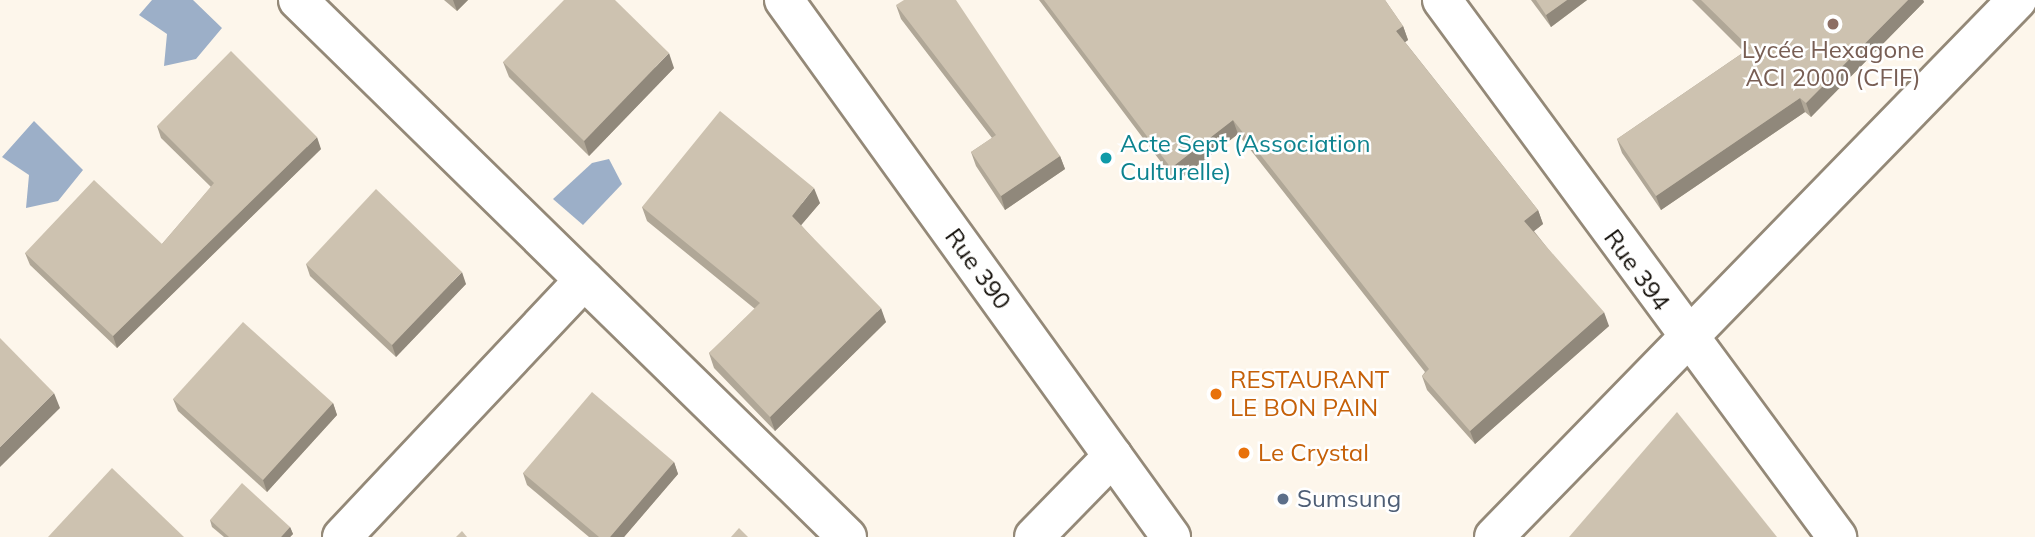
<!DOCTYPE html>
<meta charset="utf-8">
<style>
body{margin:0}
#map{position:relative;width:2035px;height:537px;overflow:hidden;background:#fdf6eb;font-family:Mulish,sans-serif}
div>[style]{position:absolute}
.water>*{inset:0;background:#9cafc8}
.roads{filter:drop-shadow(2px 0 #948978) drop-shadow(-2px 0 #948978) drop-shadow(0 2px #948978) drop-shadow(0 -2px #948978)}
.minor>*{height:38px;margin:-19px;padding:0 19px;transform-origin:19px;border-radius:19px;background:#fff}
.tertiary>*{height:38px;margin:-19px;padding:0 19px;transform-origin:19px;border-radius:19px;background:#fff}
.wall>*{inset:0;background:#b0a797}
.shaded-wall>*{inset:0;background:#90887b}
.building>*{inset:0;background:#cdc2b0}
.dots>*{width:19px;height:19px;translate:-50% -50%;box-sizing:border-box;border:4px solid #fff;border-radius:50%}
span{translate:-50% -50%;white-space:nowrap;text-align:center;line-height:1.15;-webkit-text-stroke:5px #fff;paint-order:stroke}
.education-label{font-size:24px;color:#785e54}
.culture-label{font-size:24px;color:#0d838f}
.left{translate:0 -50%;text-align:left}
.street-label{font-size:24px;color:#100c06}
.food-label{font-size:24px;color:#c56008}
.service-label{font-size:24px;color:#4e5e75}
</style>
<div id="map">
<div class="water">
<div style="clip-path:polygon(152px 0,193px 0,222px 28px,196px 59px,164px 66px,167px 34px,139px 15px)"></div>
<div style="clip-path:polygon(34px 121px,83px 170px,58px 201px,26px 208px,29px 175px,2px 157px)"></div>
<div style="clip-path:polygon(609px 159px,622px 184px,583px 225px,553px 199px,592px 163px)"></div>
</div>
<div class="roads">
<div class="minor">
<div style="left:298px;top:0;width:768px;rotate:44.37deg"></div>
<div style="left:1442px;top:0;width:667px;rotate:53.66deg"></div>
<div style="left:342px;top:537px;width:353px;rotate:-46.7deg"></div>
<div style="left:1034px;top:537px;width:113px;rotate:-45.7deg"></div>
<div style="left:1494px;top:537px;width:750px;rotate:-45.76deg"></div>
</div>
<div class="tertiary">
<div style="left:784px;top:0;width:662px;rotate:54.22deg"></div>
</div>
</div>
<div class="wall">
<div style="clip-path:polygon(444px 0,468px 0,457px 11px)"></div>
<div style="clip-path:polygon(1039px 0,1385px 0,1403px 26px,1408px 40px,1405px 42px,1538px 210px,1543px 224px,1534px 231px,1609px 326px,1475px 444px,1427px 390px,1422px 376px,1425px 372px,1238px 134px,1176px 182px)"></div>
<div style="clip-path:polygon(1531px 0,1587px 0,1551px 27px)"></div>
<div style="clip-path:polygon(1692px 0,1923px 0,1924px 2px,1811px 117px,1805px 112px,1661px 210px,1622px 153px,1617px 139px,1744px 52px)"></div>
<div style="clip-path:polygon(896px 5px,1060px 156px,1065px 169px,1005px 210px,976px 166px,971px 152px,992px 138px,901px 19px)"></div>
<div style="clip-path:polygon(503px 62px,674px 68px,589px 156px,509px 77px)"></div>
<div style="clip-path:polygon(157px 126px,321px 149px,117px 348px,30px 265px,25px 253px,162px 244px,211px 187px,161px 138px)"></div>
<div style="clip-path:polygon(820px 203px,801px 225px,886px 322px,775px 431px,714px 368px,709px 353px,755px 309px,647px 221px,642px 207px)"></div>
<div style="clip-path:polygon(306px 264px,466px 284px,396px 357px,310px 276px)"></div>
<div style="clip-path:polygon(173px 399px,333px 403px,337px 415px,267px 492px,178px 411px)"></div>
<div style="clip-path:polygon(674px 462px,678px 474px,624px 537px,589px 537px,527px 485px,523px 473px)"></div>
<div style="clip-path:polygon(210px 520px,290px 527px,293px 534px,290px 537px,224px 537px,212px 527px)"></div>
</div>
<div class="shaded-wall">
<div style="clip-path:polygon(453px 0,468px 0,457px 11px)"></div>
<div style="clip-path:polygon(1567px 0,1587px 0,1551px 27px,1546px 15px)"></div>
<div style="clip-path:polygon(1908px 0,1923px 0,1924px 2px,1811px 117px,1806px 103px)"></div>
<div style="clip-path:polygon(1403px 26px,1408px 40px,1401px 45px,1396px 31px)"></div>
<div style="clip-path:polygon(669px 53px,674px 68px,589px 156px,584px 141px)"></div>
<div style="clip-path:polygon(1800px 98px,1805px 112px,1661px 210px,1656px 196px)"></div>
<div style="clip-path:polygon(1233px 120px,1238px 134px,1176px 182px,1171px 168px)"></div>
<div style="clip-path:polygon(317px 137px,321px 149px,117px 348px,113px 336px)"></div>
<div style="clip-path:polygon(1060px 156px,1065px 169px,1005px 210px,1001px 196px)"></div>
<div style="clip-path:polygon(814px 188px,820px 203px,797px 230px,792px 216px)"></div>
<div style="clip-path:polygon(1538px 210px,1543px 224px,1529px 235px,1524px 221px)"></div>
<div style="clip-path:polygon(462px 272px,466px 284px,396px 357px,392px 345px)"></div>
<div style="clip-path:polygon(881px 308px,886px 322px,775px 431px,770px 417px)"></div>
<div style="clip-path:polygon(1604px 312px,1609px 326px,1475px 444px,1470px 431px)"></div>
<div style="clip-path:polygon(54px 393px,60px 408px,0 467px,0 447px)"></div>
<div style="clip-path:polygon(333px 403px,337px 415px,267px 492px,263px 480px)"></div>
<div style="clip-path:polygon(674px 462px,678px 474px,624px 537px,610px 537px)"></div>
<div style="clip-path:polygon(290px 527px,293px 534px,290px 537px,281px 537px)"></div>
</div>
<div class="building">
<div style="clip-path:polygon(564px 0,615px 0,669px 53px,584px 141px,503px 62px)"></div>
<div style="clip-path:polygon(904px 0,956px 0,1060px 156px,1001px 196px,971px 152px,996px 135px,896px 5px)"></div>
<div style="clip-path:polygon(1044px 0,1385px 0,1403px 26px,1396px 31px,1538px 210px,1524px 221px,1604px 312px,1470px 431px,1422px 376px,1429px 369px,1233px 120px,1171px 168px)"></div>
<div style="clip-path:polygon(1536px 0,1567px 0,1546px 15px)"></div>
<div style="clip-path:polygon(1701px 0,1908px 0,1806px 103px,1800px 98px,1656px 196px,1617px 139px,1750px 48px)"></div>
<div style="clip-path:polygon(231px 51px,317px 137px,113px 336px,25px 253px,94px 180px,162px 244px,214px 183px,157px 126px)"></div>
<div style="clip-path:polygon(720px 111px,814px 188px,792px 216px,881px 308px,770px 417px,709px 353px,760px 303px,642px 207px)"></div>
<div style="clip-path:polygon(376px 189px,462px 272px,392px 345px,306px 264px)"></div>
<div style="clip-path:polygon(243px 322px,333px 403px,263px 480px,173px 399px)"></div>
<div style="clip-path:polygon(0 338px,54px 393px,0 447px)"></div>
<div style="clip-path:polygon(592px 392px,674px 462px,610px 537px,599px 537px,523px 473px)"></div>
<div style="clip-path:polygon(1677px 412px,1777px 537px,1569px 537px)"></div>
<div style="clip-path:polygon(112px 468px,184px 537px,48px 537px)"></div>
<div style="clip-path:polygon(242px 483px,290px 527px,281px 537px,229px 537px,210px 520px)"></div>
<div style="clip-path:polygon(739px 528px,748px 537px,731px 537px)"></div>
<div style="clip-path:polygon(462px 531px,467px 537px,456px 537px)"></div>
</div>
<div class="dots">
<div style="left:1833px;top:24px;background:#8d6e63"></div>
<div style="left:1106px;top:158px;background:#0f9aa8"></div>
<div style="left:1216px;top:394px;background:#e8710a"></div>
<div style="left:1244px;top:453px;background:#e8710a"></div>
<div style="left:1283px;top:499px;background:#5c6f8a"></div>
</div>
<div class="education-label">
<span style="left:1833px;top:64px">Lycée Hexagone<br>ACI 2000 (CFIF)</span>
</div>
<div class="culture-label">
<span class="left" style="left:1120px;top:158px">Acte Sept (Association<br>Culturelle)</span>
</div>
<div class="street-label">
<span style="left:978px;top:269px;rotate:54deg">Rue 390</span>
<span style="left:1637px;top:270px;rotate:54deg">Rue 394</span>
</div>
<div class="food-label">
<span class="left" style="left:1230px;top:394px">RESTAURANT<br>LE BON PAIN</span>
<span class="left" style="left:1258px;top:453px">Le Crystal</span>
</div>
<div class="service-label">
<span class="left" style="left:1297px;top:499px">Sumsung</span>
</div>
</div>
